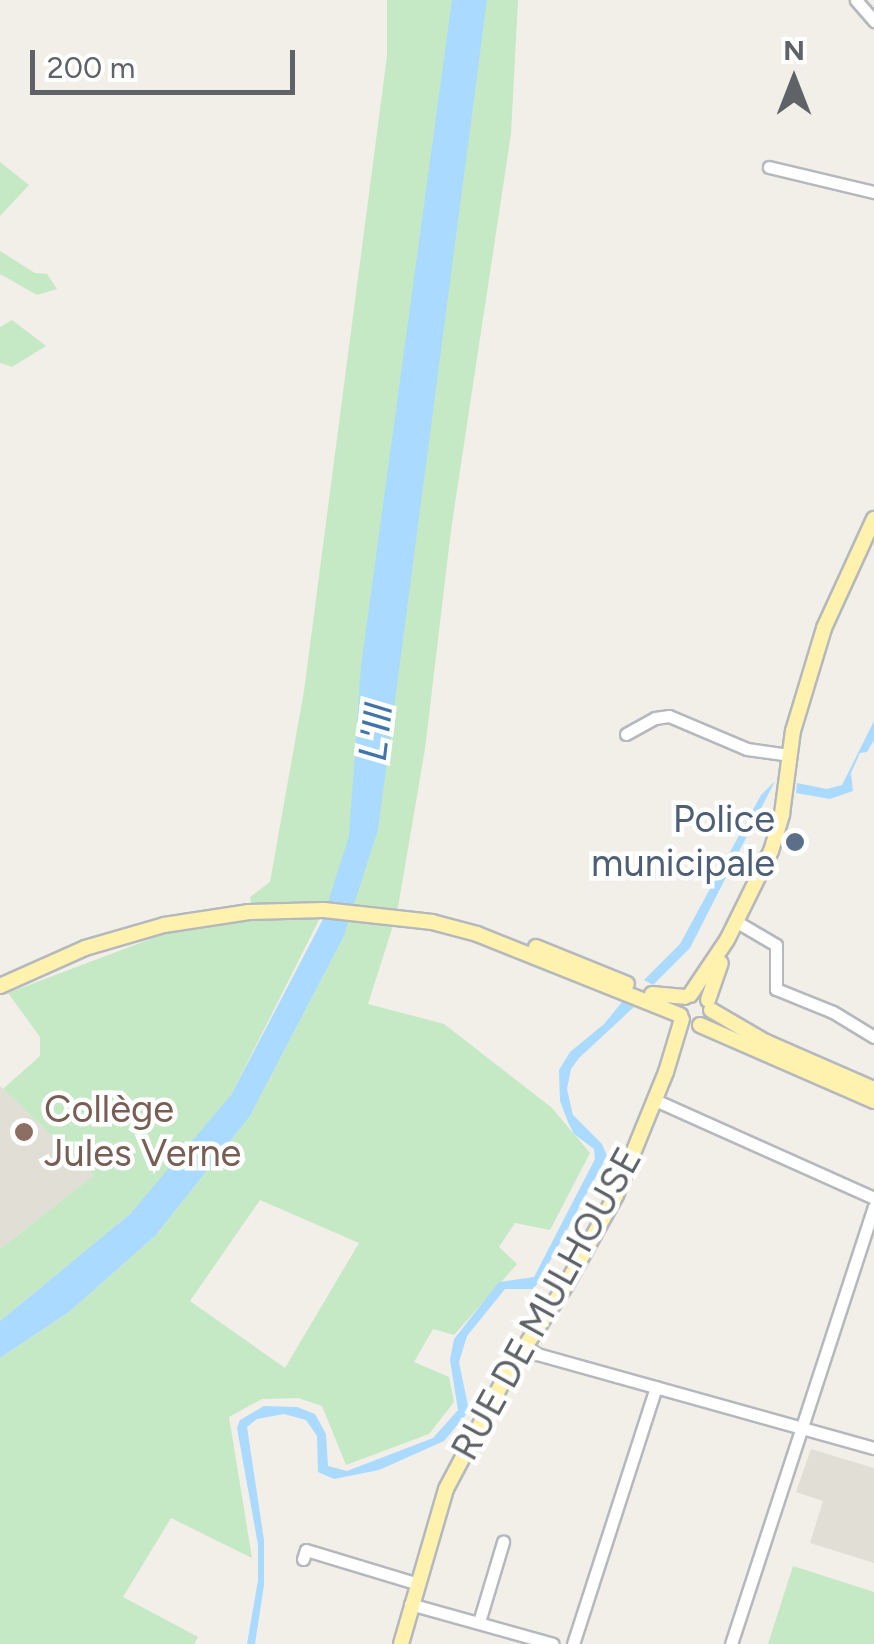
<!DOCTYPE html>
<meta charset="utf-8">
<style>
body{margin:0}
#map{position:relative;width:874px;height:1644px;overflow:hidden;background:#f1efe8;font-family:Figtree,sans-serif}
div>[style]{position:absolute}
.education>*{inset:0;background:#e1ded6}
.green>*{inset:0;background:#c5e8c5}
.water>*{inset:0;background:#aadaff}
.roads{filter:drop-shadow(2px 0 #b5b8bc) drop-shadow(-2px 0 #b5b8bc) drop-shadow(0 2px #b5b8bc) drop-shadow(0 -2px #b5b8bc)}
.minor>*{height:11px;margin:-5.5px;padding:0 5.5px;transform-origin:5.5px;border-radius:5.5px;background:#fff}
.major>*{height:14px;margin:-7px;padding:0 7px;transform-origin:7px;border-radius:7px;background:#fff2af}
.dots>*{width:28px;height:28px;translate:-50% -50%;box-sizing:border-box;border:5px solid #fff;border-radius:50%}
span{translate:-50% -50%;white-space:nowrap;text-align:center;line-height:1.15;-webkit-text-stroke:9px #fff;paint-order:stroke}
.service-label{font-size:38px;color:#4e5e75}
.right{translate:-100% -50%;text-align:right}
.education-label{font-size:38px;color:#785e54}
.left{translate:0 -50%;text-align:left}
.street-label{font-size:38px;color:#5f6368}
.water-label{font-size:40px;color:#4174aa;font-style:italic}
.north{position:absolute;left:744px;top:30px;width:100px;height:100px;-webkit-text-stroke:8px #fff;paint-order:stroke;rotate:0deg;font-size:28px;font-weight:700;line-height:40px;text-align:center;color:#5f6368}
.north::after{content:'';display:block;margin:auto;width:35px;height:45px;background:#5f6368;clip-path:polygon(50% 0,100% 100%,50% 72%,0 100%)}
.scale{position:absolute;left:30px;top:50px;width:265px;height:45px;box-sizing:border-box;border:5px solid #5f6368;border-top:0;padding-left:12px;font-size:30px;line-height:35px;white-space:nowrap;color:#5f6368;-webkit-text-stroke:8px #fff;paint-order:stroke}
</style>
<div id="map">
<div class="education">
<div style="clip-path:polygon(0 1086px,94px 1175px,0 1249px)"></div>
<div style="clip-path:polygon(811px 1449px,874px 1468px,874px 1563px,810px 1543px,823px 1501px,796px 1492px)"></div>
</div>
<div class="green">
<div style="clip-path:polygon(evenodd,387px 0,518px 0,511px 134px,451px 530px,425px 749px,397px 913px,368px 1004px,444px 1024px,552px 1108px,590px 1153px,550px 1230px,515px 1223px,499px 1247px,517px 1264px,454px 1335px,433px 1329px,414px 1362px,449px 1377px,454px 1402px,429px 1434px,346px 1465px,322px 1406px,298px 1398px,262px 1399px,229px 1417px,252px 1558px,171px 1518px,123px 1597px,198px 1637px,194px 1644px,0 1644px,0 1358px,69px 1312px,156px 1235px,250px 1116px,343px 938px,326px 906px,231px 1095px,194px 1144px,130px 1214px,0 1321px,0 1249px,94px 1175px,3px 1089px,40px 1056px,40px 1037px,8px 993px,166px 933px,253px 920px,250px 897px,270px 882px,304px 691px,387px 56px,387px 0,260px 1200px,359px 1243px,285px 1368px,190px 1301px,260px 1200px)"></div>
<div style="clip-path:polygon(0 162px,29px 185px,0 216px)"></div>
<div style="clip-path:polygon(0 251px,35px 273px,47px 274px,57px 289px,37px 295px,0 274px)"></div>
<div style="clip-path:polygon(12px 320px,46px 346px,12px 367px,0 363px,0 327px)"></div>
<div style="clip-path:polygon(793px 1566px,874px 1592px,874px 1644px,768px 1644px)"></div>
</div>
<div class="water">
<div style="clip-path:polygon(452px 0,487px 0,378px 830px,343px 938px,250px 1116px,156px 1235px,69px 1312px,0 1358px,0 1321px,130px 1214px,231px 1095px,322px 921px,349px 836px,361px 666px)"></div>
<div style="clip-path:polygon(874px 721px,874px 740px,867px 752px,860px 753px,851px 773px,853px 791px,830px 799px,796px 793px,797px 783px,827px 789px,842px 785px)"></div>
<div style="clip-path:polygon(775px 781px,690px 948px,653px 985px,644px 980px,680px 944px,761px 795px)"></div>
<div style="clip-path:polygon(622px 1002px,634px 1007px,579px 1058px,571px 1069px,567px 1089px,573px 1115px,602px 1144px,607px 1156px,538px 1283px,533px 1289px,505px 1289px,467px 1336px,459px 1362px,469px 1411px,444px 1441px,379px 1470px,334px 1479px,318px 1472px,317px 1436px,306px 1420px,284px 1414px,257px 1419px,247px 1427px,264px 1540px,264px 1585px,255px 1644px,247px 1644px,258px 1580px,258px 1545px,237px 1428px,240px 1420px,264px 1406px,297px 1407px,315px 1414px,326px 1434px,328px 1466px,347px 1471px,433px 1438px,458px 1410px,450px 1360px,454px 1339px,499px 1282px,534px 1277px,595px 1159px,594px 1149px,574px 1134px,568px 1122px,560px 1101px,559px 1070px,570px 1052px,604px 1024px)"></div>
</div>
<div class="roads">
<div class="minor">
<div style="left:856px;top:0;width:28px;rotate:49deg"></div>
<div style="left:769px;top:167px;width:108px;rotate:13.4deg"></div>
<div style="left:626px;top:734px;width:33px;rotate:-29deg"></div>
<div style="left:655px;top:718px;width:14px;rotate:-8deg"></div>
<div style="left:669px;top:716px;width:85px;rotate:22.9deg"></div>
<div style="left:747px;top:749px;width:42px;rotate:8.1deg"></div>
<div style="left:737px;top:922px;width:45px;rotate:30.5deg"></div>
<div style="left:776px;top:945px;width:44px;rotate:90deg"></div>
<div style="left:776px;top:989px;width:61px;rotate:22deg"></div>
<div style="left:833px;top:1012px;width:48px;rotate:31.4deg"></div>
<div style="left:655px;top:1100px;width:240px;rotate:24.1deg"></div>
<div style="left:524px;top:1345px;width:16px;rotate:35deg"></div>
<div style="left:537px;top:1354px;width:350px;rotate:15.6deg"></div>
<div style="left:303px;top:1559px;width:9px;rotate:-72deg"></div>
<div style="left:306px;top:1550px;width:114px;rotate:16.8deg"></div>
<div style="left:410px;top:1604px;width:148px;rotate:15.6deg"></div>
<div style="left:479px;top:1622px;width:84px;rotate:-73.3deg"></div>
<div style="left:573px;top:1644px;width:270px;rotate:-72.1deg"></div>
<div style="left:731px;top:1644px;width:460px;rotate:-71.9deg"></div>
</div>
<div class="major">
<div style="left:536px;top:947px;width:98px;rotate:22.1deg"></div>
<div style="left:0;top:986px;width:93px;rotate:-24.1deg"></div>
<div style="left:85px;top:948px;width:82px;rotate:-16.2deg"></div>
<div style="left:164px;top:925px;width:86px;rotate:-8.7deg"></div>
<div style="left:249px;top:912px;width:75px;rotate:-1.5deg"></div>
<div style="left:324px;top:910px;width:109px;rotate:6.3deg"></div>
<div style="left:432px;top:922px;width:47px;rotate:14.9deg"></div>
<div style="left:477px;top:934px;width:219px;rotate:21.8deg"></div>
<div style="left:652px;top:994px;width:33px;rotate:5deg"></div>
<div style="left:690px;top:995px;width:66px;rotate:-56.1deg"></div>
<div style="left:727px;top:940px;width:99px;rotate:-63.7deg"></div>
<div style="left:771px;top:851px;width:39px;rotate:-73deg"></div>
<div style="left:782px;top:814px;width:84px;rotate:-82.5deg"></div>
<div style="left:793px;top:731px;width:108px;rotate:-73.2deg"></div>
<div style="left:824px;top:628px;width:120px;rotate:-65.4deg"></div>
<div style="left:708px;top:1000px;width:39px;rotate:-71deg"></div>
<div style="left:711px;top:1010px;width:64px;rotate:30.2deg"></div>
<div style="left:766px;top:1042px;width:118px;rotate:23.5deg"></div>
<div style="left:700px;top:1025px;width:190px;rotate:23.6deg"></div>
<div style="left:401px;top:1644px;width:161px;rotate:-73.8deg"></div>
<div style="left:446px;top:1489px;width:132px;rotate:-62.1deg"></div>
<div style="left:508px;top:1372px;width:105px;rotate:-56.3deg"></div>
<div style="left:566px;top:1285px;width:103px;rotate:-60.9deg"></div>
<div style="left:616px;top:1195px;width:133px;rotate:-67.9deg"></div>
<div style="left:666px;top:1072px;width:55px;rotate:-73.2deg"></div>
</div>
</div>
<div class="dots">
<div style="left:795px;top:842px;background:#5c6f8a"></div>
<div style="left:24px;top:1132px;background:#8d6e63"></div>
</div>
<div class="service-label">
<span class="right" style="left:775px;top:842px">Police<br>municipale</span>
</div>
<div class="education-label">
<span class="left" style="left:44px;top:1132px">Collège<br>Jules Verne</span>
</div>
<div class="street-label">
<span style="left:547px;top:1304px;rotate:-61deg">RUE DE MULHOUSE</span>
</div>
<div class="water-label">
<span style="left:375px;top:732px;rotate:-83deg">L'Ill</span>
</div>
<div class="north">N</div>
<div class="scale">200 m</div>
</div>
